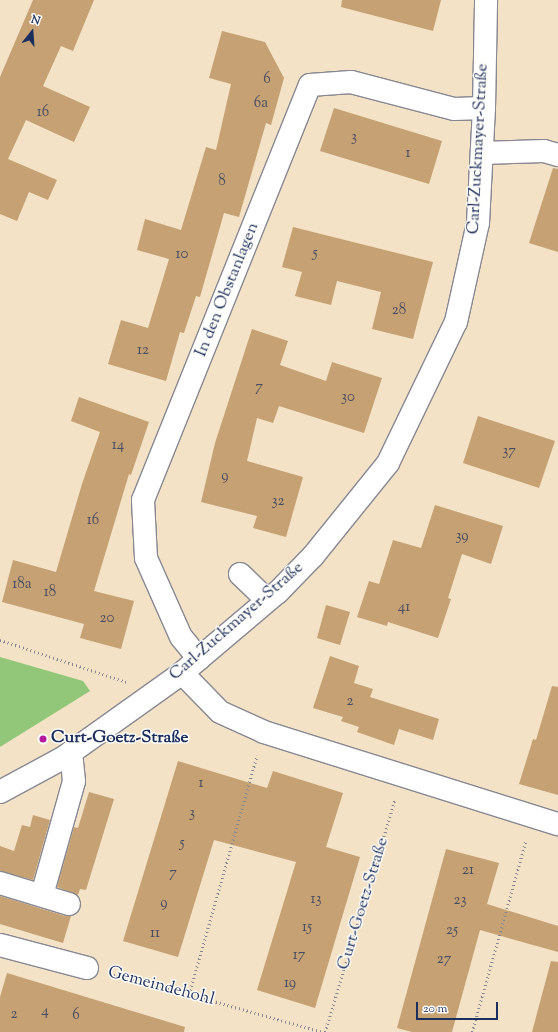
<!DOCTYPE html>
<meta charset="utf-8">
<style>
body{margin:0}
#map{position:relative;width:558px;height:1032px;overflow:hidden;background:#f3e2c6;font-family:"Sorts Mill Goudy",serif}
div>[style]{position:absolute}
.green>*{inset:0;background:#92c779}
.building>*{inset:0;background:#c6a173}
.path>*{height:2.5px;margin-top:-1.25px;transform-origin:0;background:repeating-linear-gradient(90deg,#878892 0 1px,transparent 0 4px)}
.roads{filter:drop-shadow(1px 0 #878892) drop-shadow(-1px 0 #878892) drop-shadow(0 1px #878892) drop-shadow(0 -1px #878892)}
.minor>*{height:22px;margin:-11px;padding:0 11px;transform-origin:11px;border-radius:11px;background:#fff}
.dots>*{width:11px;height:11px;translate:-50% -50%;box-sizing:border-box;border:2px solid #fdfcf7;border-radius:50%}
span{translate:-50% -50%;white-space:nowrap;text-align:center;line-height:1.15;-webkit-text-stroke:3px #fdfcf7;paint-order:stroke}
.number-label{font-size:15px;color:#464c63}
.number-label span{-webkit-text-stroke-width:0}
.street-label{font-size:17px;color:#1b2f5e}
.poi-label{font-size:17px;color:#1b2f5e;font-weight:700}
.left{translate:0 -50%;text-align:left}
.north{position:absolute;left:12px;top:12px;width:40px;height:40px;-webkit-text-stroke:3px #fdfcf7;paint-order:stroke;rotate:17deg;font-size:11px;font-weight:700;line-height:16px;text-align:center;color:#1b2f5e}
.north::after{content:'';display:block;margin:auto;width:14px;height:18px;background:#1b2f5e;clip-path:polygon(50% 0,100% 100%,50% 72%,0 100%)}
.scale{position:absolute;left:416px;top:1002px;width:82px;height:18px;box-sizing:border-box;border:2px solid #1b2f5e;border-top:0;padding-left:5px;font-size:12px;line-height:14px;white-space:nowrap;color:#1b2f5e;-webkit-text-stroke:3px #fdfcf7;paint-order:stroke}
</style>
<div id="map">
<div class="green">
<div style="clip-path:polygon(0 657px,83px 681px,90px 691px,0 747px)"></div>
</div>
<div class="building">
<div style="clip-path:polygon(33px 0,94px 0,73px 51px,61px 46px,43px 86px,90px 107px,74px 142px,26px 120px,8px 159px,57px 180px,48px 200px,29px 192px,17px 221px,0 214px,0 77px)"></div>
<div style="clip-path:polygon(342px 0,441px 0,433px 31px,341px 7px)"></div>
<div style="clip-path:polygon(222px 31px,265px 42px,284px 78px,271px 125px,266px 123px,239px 217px,224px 213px,200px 297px,196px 296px,184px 333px,180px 332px,166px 381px,108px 364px,121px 320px,148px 328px,169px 259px,137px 250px,145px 219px,181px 230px,206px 147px,216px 150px,231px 84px,209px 78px)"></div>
<div style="clip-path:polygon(334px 108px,442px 141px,429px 184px,320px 151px)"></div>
<div style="clip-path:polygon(553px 168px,558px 169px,558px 252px,529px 243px)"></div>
<div style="clip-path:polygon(293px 227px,433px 262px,413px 339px,372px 329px,381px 292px,337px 281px,331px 305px,295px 296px,302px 272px,282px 267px)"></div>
<div style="clip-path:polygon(252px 329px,288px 341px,280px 365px,326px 381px,332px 362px,382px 378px,364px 433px,279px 406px,273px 423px,257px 418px,247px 461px,303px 477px,286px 537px,253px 528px,257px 516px,201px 502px,215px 443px)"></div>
<div style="clip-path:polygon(79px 397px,149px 422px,131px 475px,129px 474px,94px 591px,134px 601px,121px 649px,80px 638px,84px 624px,2px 602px,13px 560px,56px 572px,82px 484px,100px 432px,71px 421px)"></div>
<div style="clip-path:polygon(478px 416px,555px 441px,539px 488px,463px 463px)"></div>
<div style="clip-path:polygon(435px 505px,503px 526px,491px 564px,462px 554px,448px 598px,451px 599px,438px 638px,388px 622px,387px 626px,357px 617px,369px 581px,379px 584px,393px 540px,421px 548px)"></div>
<div style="clip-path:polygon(326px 605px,350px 612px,340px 645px,317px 638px)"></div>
<div style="clip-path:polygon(330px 656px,359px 666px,354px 683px,373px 689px,370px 697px,439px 719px,433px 740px,399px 729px,394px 745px,357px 732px,359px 727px,341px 721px,343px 717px,313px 708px)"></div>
<div style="clip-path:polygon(552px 686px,558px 687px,558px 795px,519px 784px,533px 739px,536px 740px)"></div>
<div style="clip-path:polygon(178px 761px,267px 788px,273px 771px,343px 793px,326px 847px,360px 857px,315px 1008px,257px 990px,296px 862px,214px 840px,178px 957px,123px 941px)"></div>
<div style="clip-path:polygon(89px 792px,114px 799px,86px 890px,80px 889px,78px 895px,57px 887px,74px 827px,78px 828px)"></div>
<div style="clip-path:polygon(33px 815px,50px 820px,33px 880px,0 871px,0 846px,14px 851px,22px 825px,30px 827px)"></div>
<div style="clip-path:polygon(446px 849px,499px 863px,487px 904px,558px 926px,558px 952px,480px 930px,452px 1032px,412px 1032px,397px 1028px)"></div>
<div style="clip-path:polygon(0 896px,65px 916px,71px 916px,63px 943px,0 924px)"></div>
<div style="clip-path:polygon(551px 961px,558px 962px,558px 1032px,532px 1032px)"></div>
<div style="clip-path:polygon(7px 973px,185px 1027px,184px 1032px,0 1032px,0 997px)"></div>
</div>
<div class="path">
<div style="left:0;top:640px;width:134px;rotate:18.3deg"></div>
<div style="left:110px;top:974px;width:81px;rotate:14.2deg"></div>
<div style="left:189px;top:994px;width:138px;rotate:15.9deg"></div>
<div style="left:189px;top:994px;width:248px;rotate:-74.1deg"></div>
<div style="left:325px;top:1032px;width:243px;rotate:-73.3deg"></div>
<div style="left:472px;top:1032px;width:199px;rotate:-74.3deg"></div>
</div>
<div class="roads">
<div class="minor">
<div style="left:482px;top:153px;width:62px;rotate:-1.8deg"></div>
<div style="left:544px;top:151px;width:15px;rotate:16deg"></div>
<div style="left:240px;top:574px;width:37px;rotate:44deg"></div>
<div style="left:199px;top:659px;width:28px;rotate:-129deg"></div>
<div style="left:181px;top:637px;width:86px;rotate:-113.9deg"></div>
<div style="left:146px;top:558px;width:58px;rotate:-93deg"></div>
<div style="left:143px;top:500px;width:447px;rotate:-68.1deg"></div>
<div style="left:310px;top:85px;width:41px;rotate:-4.2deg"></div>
<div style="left:351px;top:82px;width:106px;rotate:14.7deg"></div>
<div style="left:454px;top:109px;width:30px;rotate:-2deg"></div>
<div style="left:182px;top:673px;width:54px;rotate:45.7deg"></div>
<div style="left:220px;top:712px;width:48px;rotate:24.4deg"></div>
<div style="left:264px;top:732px;width:308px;rotate:17.4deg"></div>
<div style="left:0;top:792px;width:72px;rotate:-28.4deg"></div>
<div style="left:63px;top:758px;width:146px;rotate:-35.5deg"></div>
<div style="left:182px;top:673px;width:126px;rotate:-40.2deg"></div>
<div style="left:278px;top:592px;width:50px;rotate:-45.8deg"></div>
<div style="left:313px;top:556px;width:119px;rotate:-51.1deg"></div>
<div style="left:388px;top:463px;width:157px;rotate:-64.3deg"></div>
<div style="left:456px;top:322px;width:101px;rotate:-77.5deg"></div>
<div style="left:478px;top:223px;width:115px;rotate:-87deg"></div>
<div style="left:484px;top:108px;width:108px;rotate:-88.9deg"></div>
<div style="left:0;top:883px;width:72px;rotate:16.9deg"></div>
<div style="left:42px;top:895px;width:118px;rotate:-74.3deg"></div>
<div style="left:74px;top:781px;width:29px;rotate:-96deg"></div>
<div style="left:0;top:945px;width:90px;rotate:14.8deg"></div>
</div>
</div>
<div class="dots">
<div style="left:43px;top:739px;background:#b5179e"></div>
</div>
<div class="number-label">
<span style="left:267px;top:80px">6</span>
<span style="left:261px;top:104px">6a</span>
<span style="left:43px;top:113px">16</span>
<span style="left:354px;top:138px">3</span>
<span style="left:408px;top:154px">1</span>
<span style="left:222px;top:182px">8</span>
<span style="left:315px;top:254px">5</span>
<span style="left:182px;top:255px">10</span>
<span style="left:399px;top:311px">28</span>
<span style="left:143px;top:351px">12</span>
<span style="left:259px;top:388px">7</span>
<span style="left:348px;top:398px">30</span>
<span style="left:118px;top:446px">14</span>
<span style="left:509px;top:452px">37</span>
<span style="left:225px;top:477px">9</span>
<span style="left:278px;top:502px">32</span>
<span style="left:93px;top:521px">16</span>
<span style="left:462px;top:537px">39</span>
<span style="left:22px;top:585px">18a</span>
<span style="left:50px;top:593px">18</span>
<span style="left:404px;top:608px">41</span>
<span style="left:107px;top:619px">20</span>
<span style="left:350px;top:702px">2</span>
<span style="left:201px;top:784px">1</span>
<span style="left:192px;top:814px">3</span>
<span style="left:182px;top:844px">5</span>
<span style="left:468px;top:871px">21</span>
<span style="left:173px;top:874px">7</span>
<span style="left:316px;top:900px">13</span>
<span style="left:460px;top:901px">23</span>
<span style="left:164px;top:904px">9</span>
<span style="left:307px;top:928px">15</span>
<span style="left:452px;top:931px">25</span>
<span style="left:155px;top:934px">11</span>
<span style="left:299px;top:956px">17</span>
<span style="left:444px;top:960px">27</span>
<span style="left:290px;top:984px">19</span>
<span style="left:45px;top:1012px">4</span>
<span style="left:14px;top:1015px">2</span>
<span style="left:76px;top:1016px">6</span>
</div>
<div class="street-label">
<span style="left:479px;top:149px;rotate:-87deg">Carl-Zuckmayer-Straße</span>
<span style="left:228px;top:290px;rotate:-68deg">In den Obstanlagen</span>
<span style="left:237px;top:622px;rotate:-41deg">Carl-Zuckmayer-Straße</span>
<span style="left:364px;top:904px;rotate:-73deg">Curt-Goetz-Straße</span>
<span style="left:161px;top:987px;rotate:15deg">Gemeindehohl</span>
</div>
<div class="poi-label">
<span class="left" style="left:51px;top:739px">Curt-Goetz-Straße</span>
</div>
<div class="north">N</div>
<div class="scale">20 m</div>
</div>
